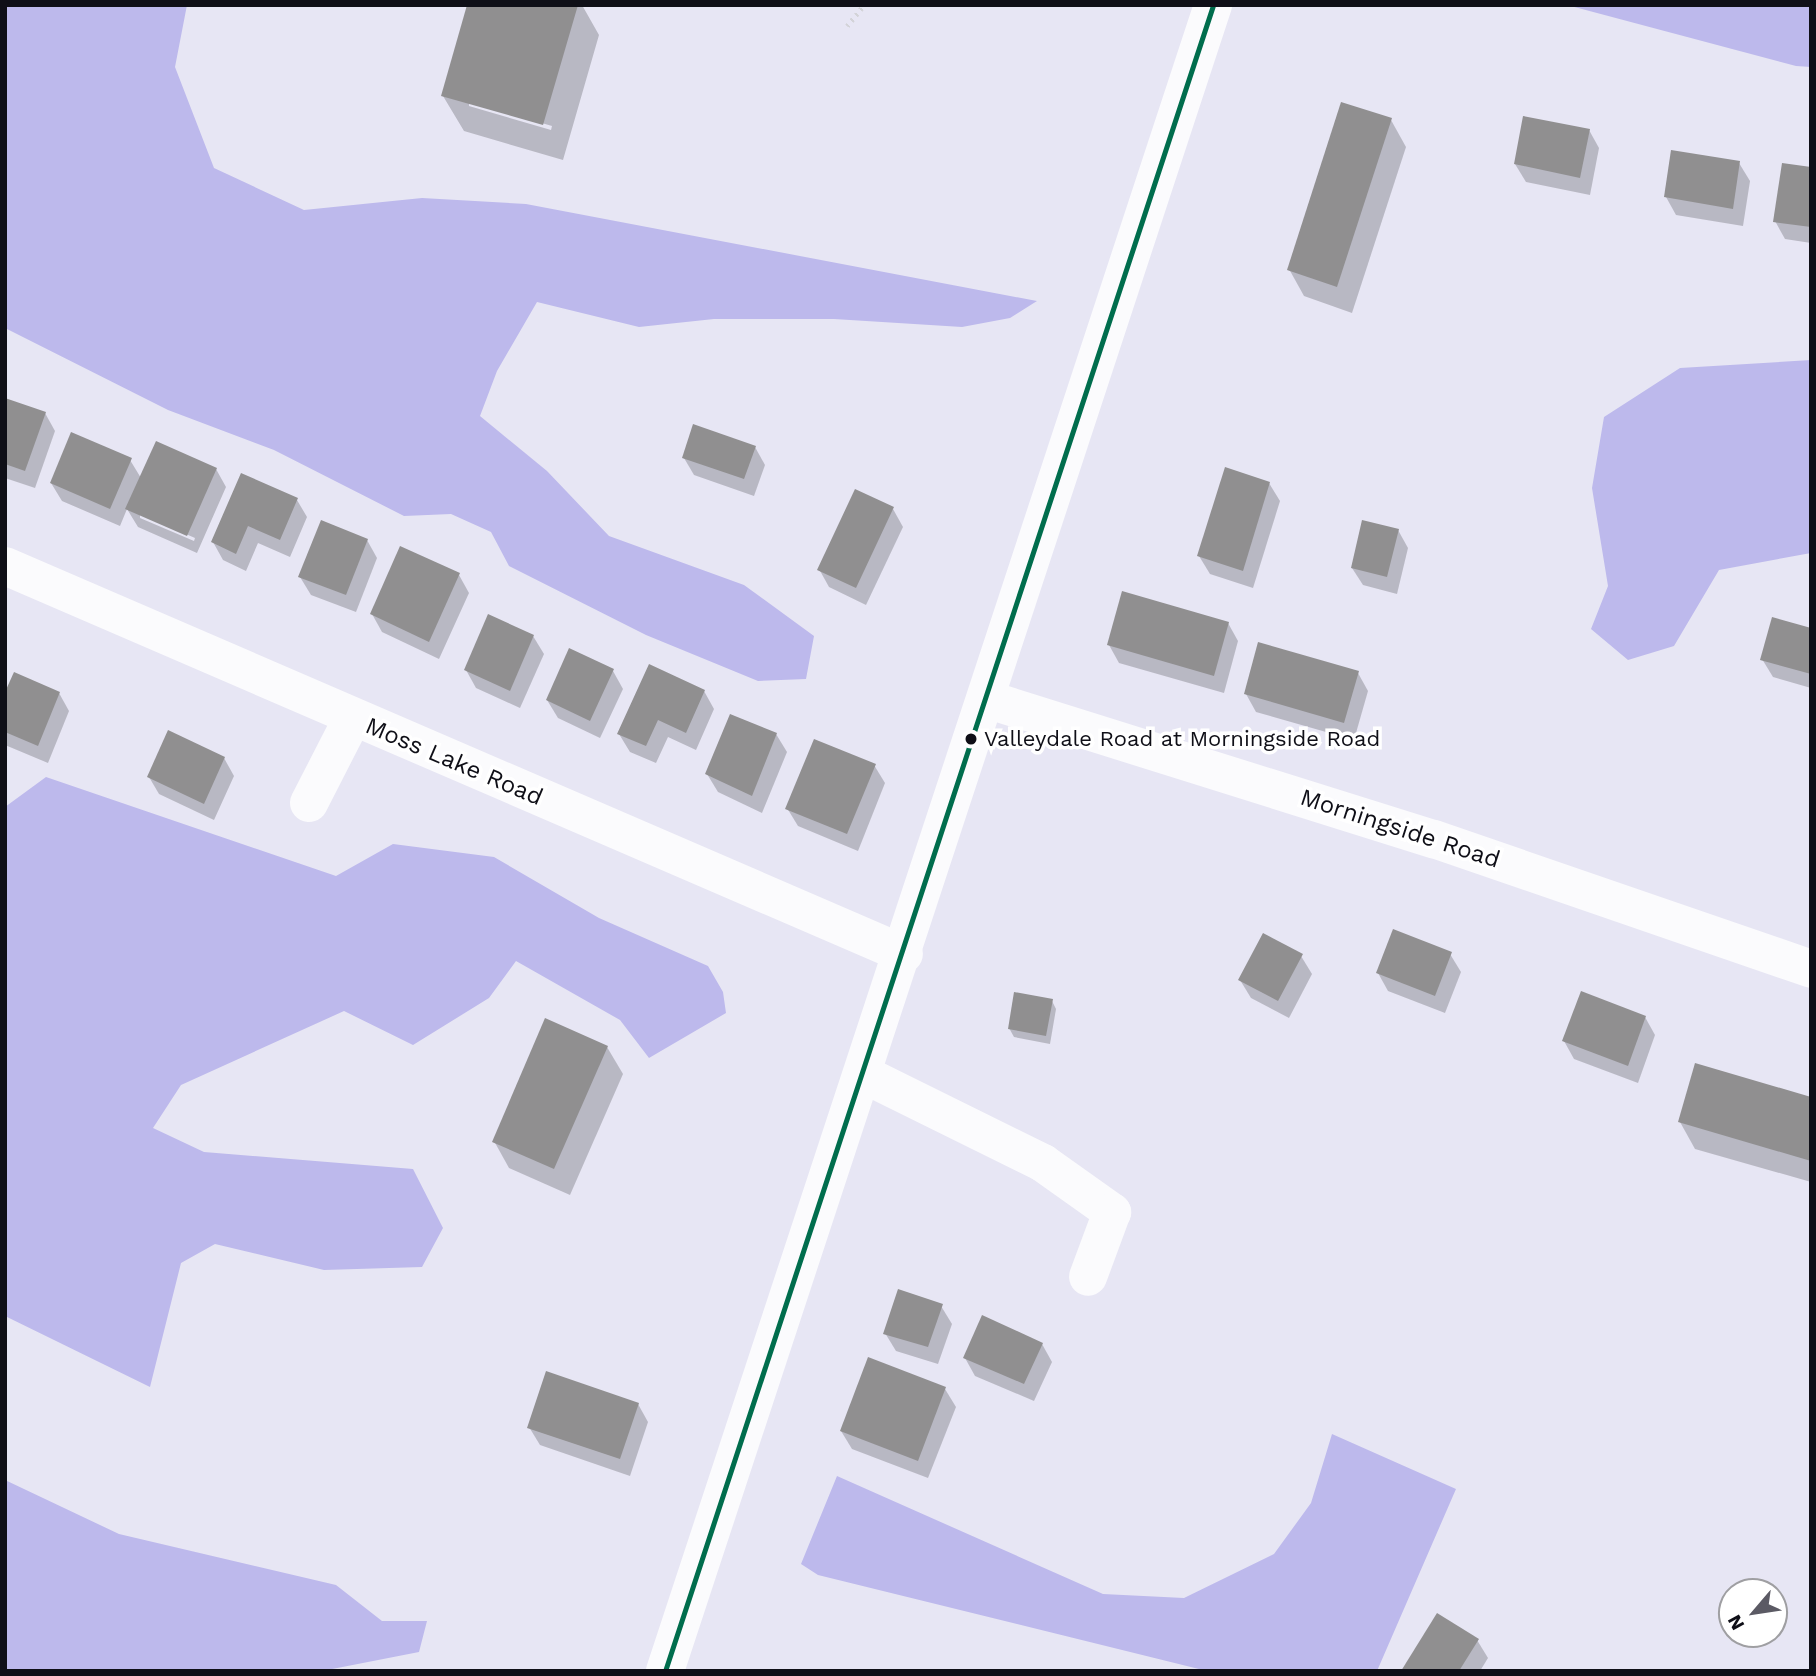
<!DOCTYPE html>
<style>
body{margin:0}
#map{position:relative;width:1816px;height:1676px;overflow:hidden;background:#e7e6f4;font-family:"Work Sans",sans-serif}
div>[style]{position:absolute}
.forest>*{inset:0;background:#bdb9ec}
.shadow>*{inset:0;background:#0003}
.building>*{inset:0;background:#908f90}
.path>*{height:4.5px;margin-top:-2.25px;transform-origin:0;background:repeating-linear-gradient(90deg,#d3d3d8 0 2px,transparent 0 7px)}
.minor>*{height:38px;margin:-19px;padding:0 19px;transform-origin:19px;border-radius:19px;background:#fbfbfd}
.bus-1>*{height:5px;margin:-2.5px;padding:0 2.5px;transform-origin:2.5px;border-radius:2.5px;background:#006d4d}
.dots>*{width:19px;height:19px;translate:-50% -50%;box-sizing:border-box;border:4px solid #fff;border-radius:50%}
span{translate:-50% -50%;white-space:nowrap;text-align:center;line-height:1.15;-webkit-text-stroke:7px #fff;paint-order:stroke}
.bus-label{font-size:22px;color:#0f0f17}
.left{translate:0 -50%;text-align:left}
.street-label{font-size:24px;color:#0f0f17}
.frame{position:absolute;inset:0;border:7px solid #0f0f17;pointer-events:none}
.north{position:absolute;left:1718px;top:1578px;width:70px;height:70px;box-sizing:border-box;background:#fff;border:2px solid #9f9fa2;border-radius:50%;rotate:241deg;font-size:19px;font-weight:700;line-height:28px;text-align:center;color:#0f0f17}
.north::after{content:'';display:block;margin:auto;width:24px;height:32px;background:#5b5a64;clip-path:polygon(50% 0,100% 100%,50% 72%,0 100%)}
</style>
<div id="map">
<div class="forest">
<div style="clip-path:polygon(5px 5px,187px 5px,175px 67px,214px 168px,304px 210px,422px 198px,526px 204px,1037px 301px,1010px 318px,962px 327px,834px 319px,714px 319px,639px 327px,537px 302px,497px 371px,480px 416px,547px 471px,609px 536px,744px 585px,814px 636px,806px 679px,758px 681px,646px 635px,509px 566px,491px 532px,451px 514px,404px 516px,274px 450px,168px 410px,5px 328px)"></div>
<div style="clip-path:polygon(1567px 5px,1811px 5px,1811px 67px,1796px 66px)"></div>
<div style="clip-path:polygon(1811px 360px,1811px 553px,1719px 570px,1674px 646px,1628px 660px,1591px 629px,1608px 586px,1592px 488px,1604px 417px,1680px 368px)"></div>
<div style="clip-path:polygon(46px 777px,336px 876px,393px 844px,494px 857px,599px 918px,708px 966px,723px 992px,726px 1013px,649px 1058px,620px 1020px,516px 961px,489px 998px,413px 1045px,344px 1011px,181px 1085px,153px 1128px,204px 1152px,413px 1169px,443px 1228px,422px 1267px,324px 1270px,215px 1244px,181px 1263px,150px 1387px,5px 1316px,5px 807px)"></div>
<div style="clip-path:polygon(1332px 1434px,1456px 1489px,1377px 1671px,1207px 1671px,818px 1575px,801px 1564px,837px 1476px,1103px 1594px,1184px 1598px,1274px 1554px,1311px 1503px)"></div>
<div style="clip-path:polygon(5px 1480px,119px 1534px,336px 1585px,382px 1621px,427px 1621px,419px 1652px,322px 1671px,5px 1671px)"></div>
</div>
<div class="shadow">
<div style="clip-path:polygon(evenodd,469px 5px,582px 5px,599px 35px,563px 160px,464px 131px,443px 96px,469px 5px,469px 102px,552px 126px,551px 130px,469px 106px,469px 102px)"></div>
<div style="clip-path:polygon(1391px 120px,1406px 147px,1352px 313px,1304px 296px,1289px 269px)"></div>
<div style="clip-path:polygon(1589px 130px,1599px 148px,1590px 195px,1526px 182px,1515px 164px)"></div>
<div style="clip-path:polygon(1739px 163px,1750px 181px,1743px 226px,1676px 215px,1666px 197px)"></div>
<div style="clip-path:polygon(1811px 169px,1811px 243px,1785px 239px,1775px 221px)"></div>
<div style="clip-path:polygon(5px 400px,45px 413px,55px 431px,35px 488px,5px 478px)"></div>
<div style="clip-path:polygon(755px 447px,765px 465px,754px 496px,694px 475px,684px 458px)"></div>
<div style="clip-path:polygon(evenodd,130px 460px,141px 478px,216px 469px,226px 487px,197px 553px,138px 527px,127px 509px,120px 526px,62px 501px,51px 483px,130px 460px,140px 514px,195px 538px,194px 541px,140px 518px,140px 514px)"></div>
<div style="clip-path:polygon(1269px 483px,1280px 501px,1253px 588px,1210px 574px,1199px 556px)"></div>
<div style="clip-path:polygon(297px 500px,307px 517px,290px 557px,258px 543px,246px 571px,223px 560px,213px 542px)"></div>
<div style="clip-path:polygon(893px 509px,903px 527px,866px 605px,829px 587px,819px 569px)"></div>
<div style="clip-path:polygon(1398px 530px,1408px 548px,1397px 594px,1363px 585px,1352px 568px)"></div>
<div style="clip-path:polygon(367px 540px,377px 558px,356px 612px,311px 595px,300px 577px)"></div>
<div style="clip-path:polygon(459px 575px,469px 593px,439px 659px,382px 632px,372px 614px)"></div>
<div style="clip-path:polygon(1228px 623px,1238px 641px,1224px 693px,1119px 663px,1109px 645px)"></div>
<div style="clip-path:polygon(1811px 630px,1811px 688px,1773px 677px,1762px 659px)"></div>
<div style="clip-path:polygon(533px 636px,544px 654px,520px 708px,476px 688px,466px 670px)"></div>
<div style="clip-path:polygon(613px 671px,623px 689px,600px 738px,558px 718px,547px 700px)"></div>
<div style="clip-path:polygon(1358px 673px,1368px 691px,1354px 740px,1256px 712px,1246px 694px)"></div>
<div style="clip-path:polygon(704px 691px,714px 709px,696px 750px,668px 737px,656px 763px,630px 752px,619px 734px)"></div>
<div style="clip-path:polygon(59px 693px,69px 711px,48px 763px,5px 745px,5px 696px)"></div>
<div style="clip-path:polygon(776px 734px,787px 752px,762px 813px,718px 792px,707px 774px)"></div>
<div style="clip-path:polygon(224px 758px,234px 776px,214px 820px,159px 794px,149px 777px)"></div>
<div style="clip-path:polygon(874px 765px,885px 783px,858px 851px,798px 826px,787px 808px)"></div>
<div style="clip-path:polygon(1450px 954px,1461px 972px,1445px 1013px,1388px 991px,1378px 973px)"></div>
<div style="clip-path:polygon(1301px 956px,1312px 974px,1289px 1018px,1251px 998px,1240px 980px)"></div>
<div style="clip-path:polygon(1052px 1001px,1056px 1009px,1050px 1044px,1014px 1037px,1009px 1028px)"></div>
<div style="clip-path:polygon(1645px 1017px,1655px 1035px,1638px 1083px,1574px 1059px,1564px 1041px)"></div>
<div style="clip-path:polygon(607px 1047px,623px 1074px,570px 1195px,509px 1168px,494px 1141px)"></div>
<div style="clip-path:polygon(1811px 1099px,1811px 1182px,1695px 1149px,1680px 1122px)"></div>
<div style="clip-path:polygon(941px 1306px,952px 1324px,938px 1364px,896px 1351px,885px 1333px)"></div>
<div style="clip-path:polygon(1042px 1344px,1052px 1362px,1034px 1401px,975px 1376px,965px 1358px)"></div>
<div style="clip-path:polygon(945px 1389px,956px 1407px,928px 1478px,852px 1449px,841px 1431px)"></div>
<div style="clip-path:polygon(638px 1404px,648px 1422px,630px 1476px,540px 1445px,529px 1427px)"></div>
<div style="clip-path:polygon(1477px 1640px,1488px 1658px,1480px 1671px,1403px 1671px)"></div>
</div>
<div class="building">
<div style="clip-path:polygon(467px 5px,578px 5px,543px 125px,441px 96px)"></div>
<div style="clip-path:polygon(1341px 102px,1392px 118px,1337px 287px,1287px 270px)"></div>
<div style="clip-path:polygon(1523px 116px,1590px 129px,1580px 178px,1514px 164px)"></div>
<div style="clip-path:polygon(1671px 150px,1740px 161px,1733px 209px,1664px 197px)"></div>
<div style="clip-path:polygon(1782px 163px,1811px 167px,1811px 227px,1773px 222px)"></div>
<div style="clip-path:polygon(5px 398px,46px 412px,25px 471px,5px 464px)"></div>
<div style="clip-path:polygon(693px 424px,756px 446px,744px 479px,682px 458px)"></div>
<div style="clip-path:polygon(71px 432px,132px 458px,110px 509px,50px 483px)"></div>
<div style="clip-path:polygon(156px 441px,217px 468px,187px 536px,125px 509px)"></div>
<div style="clip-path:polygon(1225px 467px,1270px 482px,1243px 571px,1197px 556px)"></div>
<div style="clip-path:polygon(241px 473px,298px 498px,280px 540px,248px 526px,236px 554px,211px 542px)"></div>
<div style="clip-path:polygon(855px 489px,894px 507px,856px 588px,817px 570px)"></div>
<div style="clip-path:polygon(321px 520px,368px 539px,346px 595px,298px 577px)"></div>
<div style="clip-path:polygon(1362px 520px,1399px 529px,1387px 577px,1351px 568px)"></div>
<div style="clip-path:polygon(400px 546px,460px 573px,429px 642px,370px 614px)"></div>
<div style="clip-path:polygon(1122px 591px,1229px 622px,1214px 676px,1107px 645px)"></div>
<div style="clip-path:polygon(488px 614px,534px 635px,510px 691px,464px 670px)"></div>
<div style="clip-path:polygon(1772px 617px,1811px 628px,1811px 674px,1760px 660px)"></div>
<div style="clip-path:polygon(1258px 642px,1359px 671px,1344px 723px,1244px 694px)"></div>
<div style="clip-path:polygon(569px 648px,614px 669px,590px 721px,546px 700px)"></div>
<div style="clip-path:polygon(649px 664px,705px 690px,686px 733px,658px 720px,646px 746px,617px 734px)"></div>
<div style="clip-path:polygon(14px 672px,60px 692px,38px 746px,5px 732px,5px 692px)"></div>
<div style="clip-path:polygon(730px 714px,777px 733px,752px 796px,705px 774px)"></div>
<div style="clip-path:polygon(168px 730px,225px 757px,204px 804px,147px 777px)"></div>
<div style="clip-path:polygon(814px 739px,876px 764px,847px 834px,785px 809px)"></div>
<div style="clip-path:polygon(1393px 929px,1452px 952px,1435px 996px,1376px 973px)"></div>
<div style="clip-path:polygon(1263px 933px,1303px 954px,1278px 1001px,1238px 980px)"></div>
<div style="clip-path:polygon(1581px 991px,1646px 1016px,1628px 1066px,1562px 1041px)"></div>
<div style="clip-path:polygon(1014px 992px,1053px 999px,1046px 1036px,1008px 1029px)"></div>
<div style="clip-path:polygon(545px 1018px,608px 1046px,554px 1169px,492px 1142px)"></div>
<div style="clip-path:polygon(1695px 1063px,1811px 1097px,1811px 1161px,1678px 1122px)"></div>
<div style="clip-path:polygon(898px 1289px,943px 1304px,928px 1347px,883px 1334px)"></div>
<div style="clip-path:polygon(982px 1315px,1043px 1343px,1024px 1384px,963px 1358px)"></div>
<div style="clip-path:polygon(868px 1357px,946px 1387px,918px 1461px,840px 1431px)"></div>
<div style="clip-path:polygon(546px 1371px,639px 1403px,620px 1459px,527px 1428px)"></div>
<div style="clip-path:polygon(1437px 1613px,1479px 1639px,1459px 1671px,1401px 1671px)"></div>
</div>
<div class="path">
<div style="left:847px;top:26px;width:27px;rotate:-51deg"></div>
</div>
<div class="minor">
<div style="left:5px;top:566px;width:979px;rotate:23.34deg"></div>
<div style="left:986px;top:699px;width:469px;rotate:17.4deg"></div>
<div style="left:1434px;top:839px;width:399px;rotate:19deg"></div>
<div style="left:309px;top:803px;width:94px;rotate:-62.9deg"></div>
<div style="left:863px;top:1074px;width:201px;rotate:26.3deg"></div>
<div style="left:1043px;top:1163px;width:85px;rotate:35.4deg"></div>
<div style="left:1112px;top:1212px;width:69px;rotate:110.3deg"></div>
<div style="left:665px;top:1671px;width:1754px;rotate:-71.79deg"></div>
</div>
<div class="bus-1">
<div style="left:665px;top:1671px;width:1754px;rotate:-71.79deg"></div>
</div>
<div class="dots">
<div style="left:971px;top:739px;background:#0f0f17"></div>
</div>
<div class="bus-label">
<span class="left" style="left:984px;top:739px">Valleydale Road at Morningside Road</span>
</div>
<div class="street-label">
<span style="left:454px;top:762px;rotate:23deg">Moss Lake Road</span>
<span style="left:1400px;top:829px;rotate:18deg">Morningside Road</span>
</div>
<div class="frame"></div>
<div class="north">N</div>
</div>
